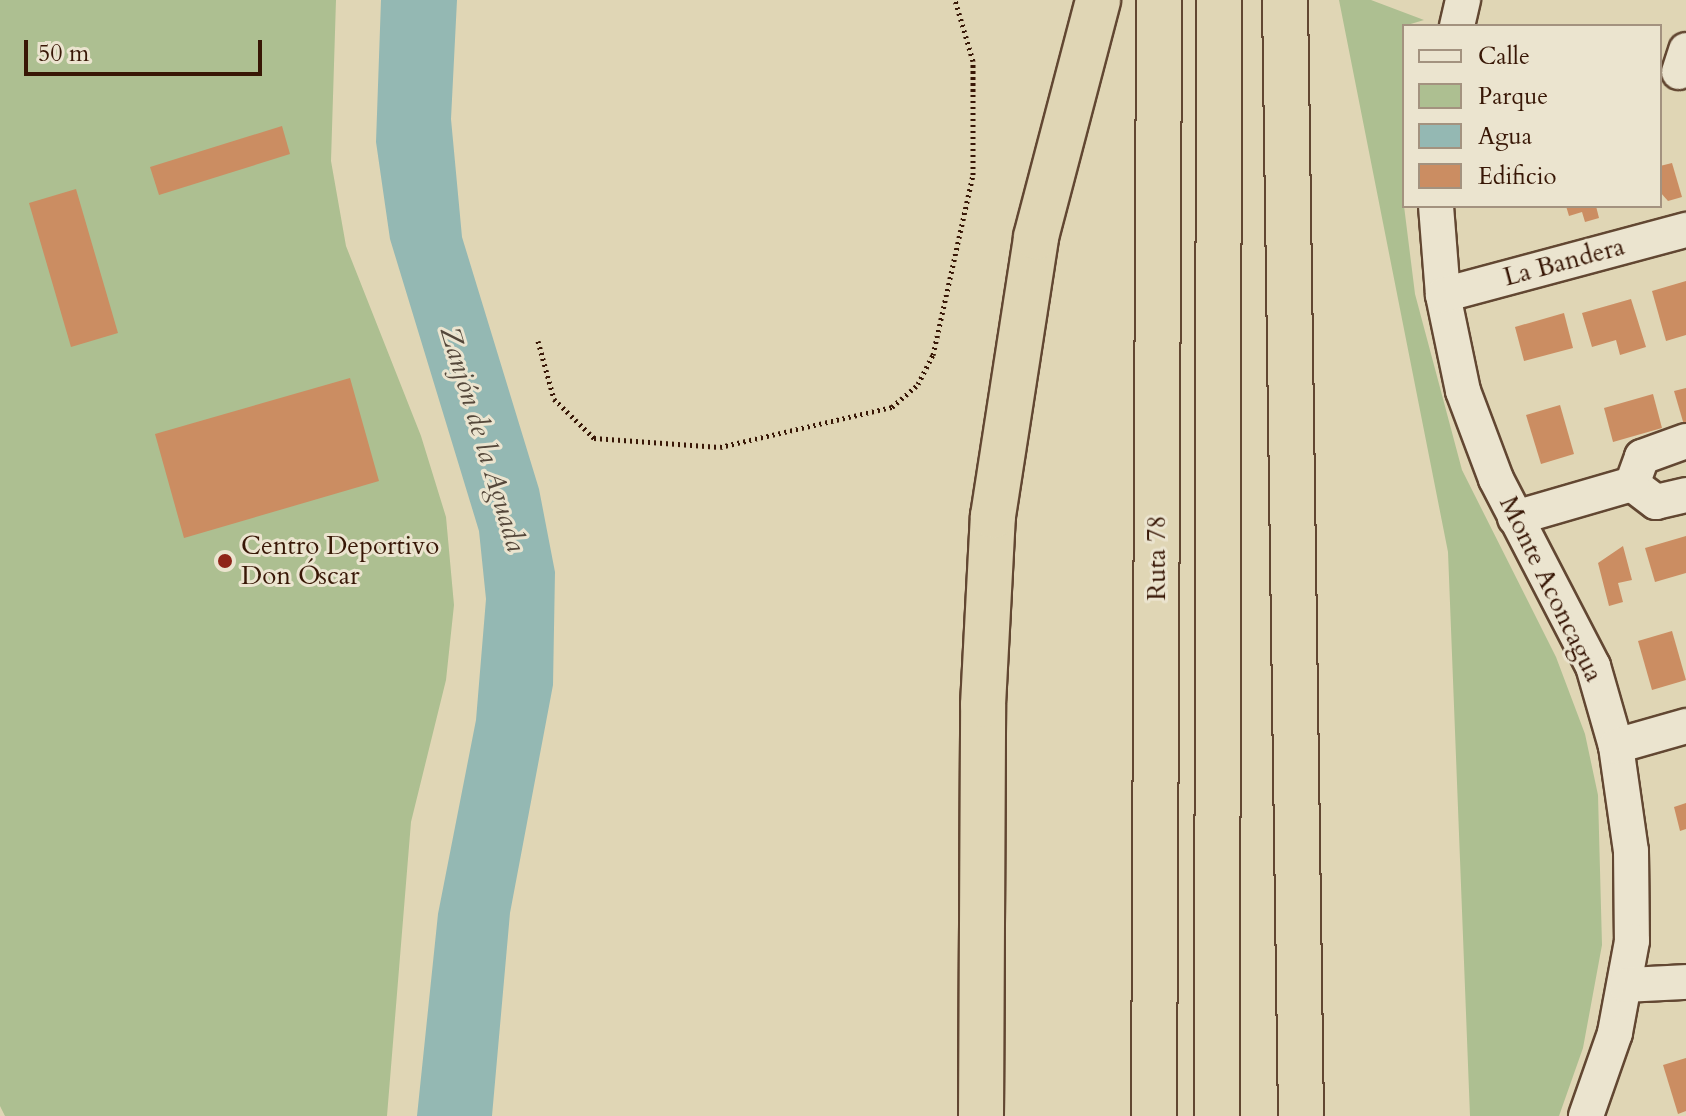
<!DOCTYPE html>
<meta charset="utf-8">
<style>
body{margin:0}
#map{position:relative;width:1686px;height:1116px;overflow:hidden;background:#e0d6b5;font-family:Cardo,serif}
div>[style]{position:absolute}
.green>*{inset:0;background:#adbf91}
.water>*{inset:0;background:#94b8b3}
.building>*{inset:0;background:#cb8d62}
.path>*{height:5px;margin-top:-2.5px;transform-origin:0;background:repeating-linear-gradient(90deg,#381706 0 2px,transparent 0 6px)}
.roads{filter:drop-shadow(2px 0 #624732) drop-shadow(-2px 0 #624732) drop-shadow(0 2px #624732) drop-shadow(0 -2px #624732)}
.minor>*{height:34px;margin:-17px;padding:0 17px;transform-origin:17px;border-radius:17px;background:#ebe4cf}
.motorway>*{height:44px;margin:-22px;padding:0 22px;transform-origin:22px;border-radius:22px;background:#e0d6b5}
.dots>*{width:22px;height:22px;translate:-50% -50%;box-sizing:border-box;border:4px solid #ebe4cf;border-radius:50%}
span{translate:-50% -50%;white-space:nowrap;text-align:center;line-height:1.15;-webkit-text-stroke:6px #ebe4cf;paint-order:stroke}
.street-label{font-size:26px;color:#381706}
.poi-label{font-size:26px;color:#381706}
.left{translate:0 -50%;text-align:left}
.water-label{font-size:28px;color:#54473a;font-style:italic}
.legend{position:absolute;left:1402px;top:24px;width:260px;height:184px;box-sizing:border-box;background:#ebe4cf;border:2px solid #a3927f;margin:0;padding:10px 14px;list-style:none;font-size:24px;color:#381706}
.legend li{display:flex;align-items:center;gap:16px;height:40px}
.legend b{width:40px;border:2px solid #a3927f}
.scale{position:absolute;left:24px;top:40px;width:238px;height:36px;box-sizing:border-box;border:4px solid #381706;border-top:0;padding-left:10px;font-size:24px;line-height:28px;white-space:nowrap;color:#381706;-webkit-text-stroke:6px #ebe4cf;paint-order:stroke}
</style>
<div id="map">
<div class="green">
<div style="clip-path:polygon(0 0,336px 0,331px 161px,346px 246px,421px 436px,446px 517px,454px 605px,446px 680px,411px 822px,387px 1116px,5px 1116px,0 1106px)"></div>
<div style="clip-path:polygon(1339px 0,1371px 0,1424px 20px,1404px 26px,1404px 206px,1415px 294px,1462px 470px,1556px 657px,1585px 734px,1598px 795px,1602px 945px,1583px 1048px,1559px 1116px,1470px 1116px,1448px 552px)"></div>
</div>
<div class="water">
<div style="clip-path:polygon(381px 0,457px 0,451px 119px,462px 237px,539px 489px,555px 572px,553px 685px,510px 913px,492px 1116px,417px 1116px,438px 914px,476px 720px,486px 599px,479px 531px,390px 239px,376px 142px)"></div>
</div>
<div class="building">
<div style="clip-path:polygon(282px 126px,290px 154px,159px 195px,150px 167px)"></div>
<div style="clip-path:polygon(1672px 163px,1682px 197px,1668px 201px,1660px 192px,1660px 166px)"></div>
<div style="clip-path:polygon(76px 189px,118px 333px,71px 347px,29px 203px)"></div>
<div style="clip-path:polygon(1566px 206px,1596px 206px,1599px 218px,1585px 222px,1582px 212px,1569px 216px)"></div>
<div style="clip-path:polygon(1686px 281px,1686px 335px,1666px 341px,1652px 291px)"></div>
<div style="clip-path:polygon(1631px 299px,1646px 347px,1620px 355px,1616px 340px,1592px 347px,1582px 313px)"></div>
<div style="clip-path:polygon(1564px 313px,1573px 348px,1524px 361px,1515px 327px)"></div>
<div style="clip-path:polygon(350px 378px,379px 481px,184px 538px,155px 434px)"></div>
<div style="clip-path:polygon(1686px 388px,1686px 424px,1684px 425px,1674px 391px)"></div>
<div style="clip-path:polygon(1653px 394px,1662px 428px,1613px 442px,1604px 408px)"></div>
<div style="clip-path:polygon(1560px 405px,1574px 454px,1541px 464px,1526px 415px)"></div>
<div style="clip-path:polygon(1686px 536px,1686px 573px,1655px 582px,1645px 548px)"></div>
<div style="clip-path:polygon(1623px 546px,1632px 580px,1618px 583px,1623px 602px,1609px 606px,1598px 563px)"></div>
<div style="clip-path:polygon(1672px 631px,1686px 680px,1652px 690px,1638px 641px)"></div>
<div style="clip-path:polygon(1686px 803px,1686px 829px,1680px 831px,1674px 807px)"></div>
<div style="clip-path:polygon(1686px 1058px,1686px 1111px,1678px 1114px,1663px 1065px)"></div>
</div>
<div class="path">
<div style="left:538px;top:341px;width:60px;rotate:74.6deg"></div>
<div style="left:554px;top:399px;width:56px;rotate:44.3deg"></div>
<div style="left:594px;top:438px;width:126px;rotate:4.1deg"></div>
<div style="left:720px;top:447px;width:177px;rotate:-13.1deg"></div>
<div style="left:892px;top:407px;width:35px;rotate:-41deg"></div>
<div style="left:918px;top:384px;width:33px;rotate:-63deg"></div>
<div style="left:933px;top:355px;width:184px;rotate:-77.5deg"></div>
<div style="left:973px;top:175px;width:114px;rotate:-90deg"></div>
<div style="left:973px;top:61px;width:64px;rotate:-106.4deg"></div>
</div>
<div class="roads">
<div class="minor">
<div style="left:1457px;top:26px;width:27px;rotate:-77deg"></div>
<div style="left:1679px;top:72px;width:23px;rotate:-72deg"></div>
<div style="left:1436px;top:206px;width:89px;rotate:85.5deg"></div>
<div style="left:1443px;top:295px;width:98px;rotate:78.2deg"></div>
<div style="left:1463px;top:391px;width:94px;rotate:69.4deg"></div>
<div style="left:1496px;top:479px;width:211px;rotate:62.6deg"></div>
<div style="left:1593px;top:666px;width:83px;rotate:74deg"></div>
<div style="left:1616px;top:746px;width:106px;rotate:81.9deg"></div>
<div style="left:1631px;top:851px;width:90px;rotate:89.4deg"></div>
<div style="left:1632px;top:941px;width:94px;rotate:100.5deg"></div>
<div style="left:1615px;top:1033px;width:88px;rotate:109.3deg"></div>
<div style="left:1443px;top:295px;width:252px;rotate:-15deg"></div>
<div style="left:1686px;top:441px;width:47px;rotate:160deg"></div>
<div style="left:1642px;top:457px;width:29px;rotate:110deg"></div>
<div style="left:1632px;top:484px;width:30px;rotate:37deg"></div>
<div style="left:1656px;top:502px;width:31px;rotate:-13deg"></div>
<div style="left:1515px;top:518px;width:122px;rotate:-16.2deg"></div>
<div style="left:1616px;top:746px;width:73px;rotate:-15.9deg"></div>
<div style="left:1626px;top:985px;width:60px;rotate:-2.9deg"></div>
</div>
<div class="motorway">
<div style="left:1285px;top:0;width:1116px;rotate:89.18deg"></div>
<div style="left:981px;top:1116px;width:411px;rotate:-89.7deg"></div>
<div style="left:983px;top:705px;width:189px;rotate:-87deg"></div>
<div style="left:993px;top:516px;width:282px;rotate:-81.2deg"></div>
<div style="left:1036px;top:237px;width:245px;rotate:-75.3deg"></div>
<div style="left:1154px;top:1116px;width:1116px;rotate:-89.74deg"></div>
<div style="left:1217px;top:1116px;width:1116px;rotate:-89.9deg"></div>
</div>
</div>
<div class="dots">
<div style="left:225px;top:561px;background:#8f2418"></div>
</div>
<div class="street-label">
<span style="left:1564px;top:262px;rotate:-15deg">La Bandera</span>
<span style="left:1157px;top:558px;rotate:-90deg">Ruta 78</span>
<span style="left:1551px;top:589px;rotate:64deg">Monte Aconcagua</span>
</div>
<div class="poi-label">
<span class="left" style="left:241px;top:561px">Centro Deportivo<br>Don Óscar</span>
</div>
<div class="water-label">
<span style="left:483px;top:439px;rotate:73deg">Zanjón de la Aguada</span>
</div>
<ul class="legend">
<li><b style="height:10px;background:#ebe4cf"></b>Calle</li>
<li><b style="height:22px;background:#adbf91"></b>Parque</li>
<li><b style="height:22px;background:#94b8b3"></b>Agua</li>
<li><b style="height:22px;background:#cb8d62"></b>Edificio</li>
</ul>
<div class="scale">50 m</div>
</div>
